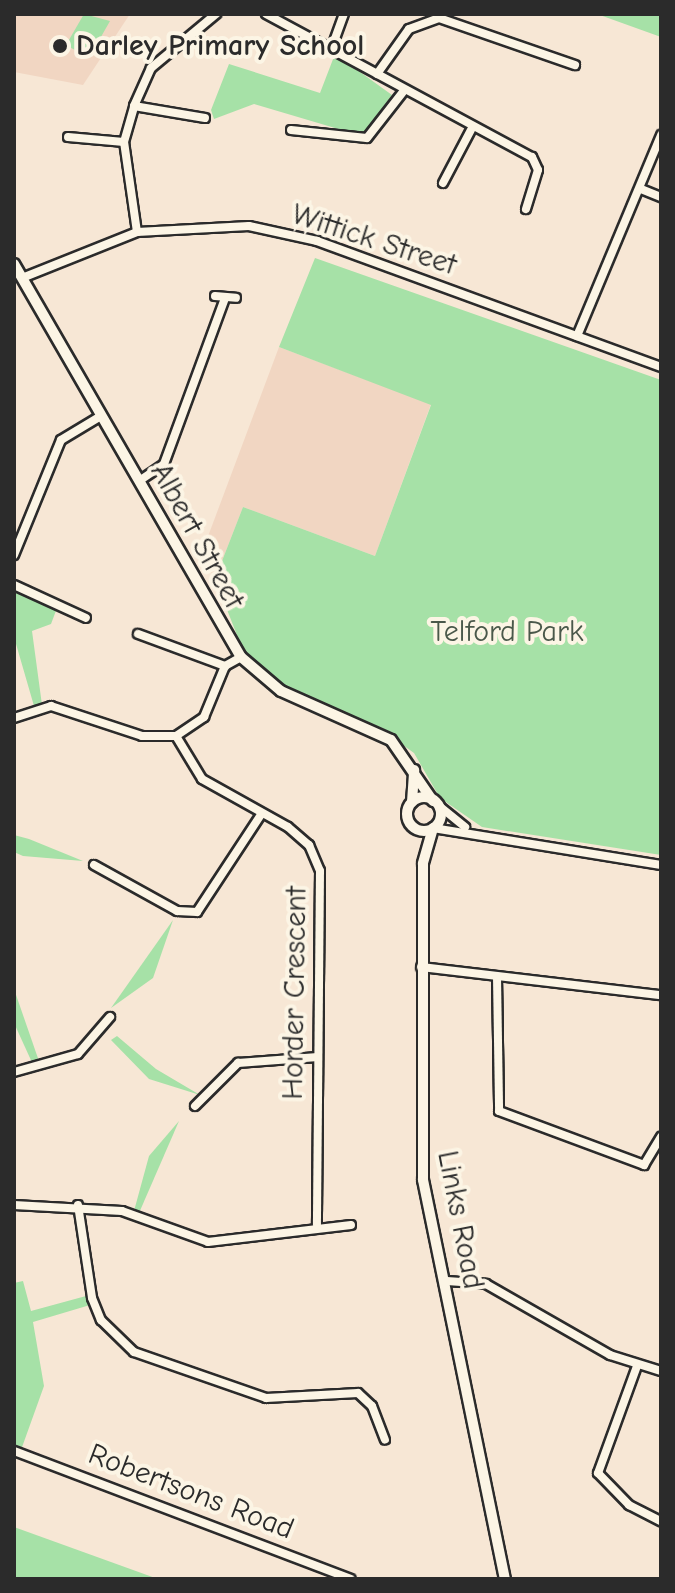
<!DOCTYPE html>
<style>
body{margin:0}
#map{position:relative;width:675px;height:1593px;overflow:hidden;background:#f7e7d5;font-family:"Comic Neue",sans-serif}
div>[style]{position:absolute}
.built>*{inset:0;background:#f1d6c2}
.green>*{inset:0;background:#a6e1a7}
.roads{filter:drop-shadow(2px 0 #2b2b2b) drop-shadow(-2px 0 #2b2b2b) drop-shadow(0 2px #2b2b2b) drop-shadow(0 -2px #2b2b2b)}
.minor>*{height:8px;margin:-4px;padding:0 4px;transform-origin:4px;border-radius:4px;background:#fcf5e5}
.tertiary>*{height:10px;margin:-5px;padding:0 5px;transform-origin:5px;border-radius:5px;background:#fcf5e5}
.tertiary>.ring{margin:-5px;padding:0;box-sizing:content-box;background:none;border:10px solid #fcf5e5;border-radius:50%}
.dots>*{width:22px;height:22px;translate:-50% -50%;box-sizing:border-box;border:4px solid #fcf5e5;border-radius:50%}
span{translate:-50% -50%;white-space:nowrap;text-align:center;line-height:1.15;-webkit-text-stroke:8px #fcf5e5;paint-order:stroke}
.poi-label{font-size:30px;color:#2b2b2b;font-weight:700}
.left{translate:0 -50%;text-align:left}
.street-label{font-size:30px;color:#2b2b2b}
.park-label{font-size:30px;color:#4a584a}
.frame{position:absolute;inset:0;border:16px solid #2b2b2b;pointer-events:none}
</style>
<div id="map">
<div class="built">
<div style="clip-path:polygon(14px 14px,130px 14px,83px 85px,14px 72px)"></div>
<div style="clip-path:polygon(279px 347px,431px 404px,375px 556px,243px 507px,215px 579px,201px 555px)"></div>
</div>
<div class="green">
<div style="clip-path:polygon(84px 14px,110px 21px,89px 58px,66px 45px)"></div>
<div style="clip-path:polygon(597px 14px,661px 14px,661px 37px)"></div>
<div style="clip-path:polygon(335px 54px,392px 95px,362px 136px,254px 104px,214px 119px,211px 110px,229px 64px,320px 93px)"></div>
<div style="clip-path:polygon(315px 258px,661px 380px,661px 855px,482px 827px,440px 798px,414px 753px,375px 725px,292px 693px,244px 653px,215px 579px,243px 507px,375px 556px,431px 405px,279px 347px)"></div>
<div style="clip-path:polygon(14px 592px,57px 608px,51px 624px,32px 631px,42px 705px,34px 706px,14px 637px)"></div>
<div style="clip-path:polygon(14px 835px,29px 839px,83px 861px,23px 856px,14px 852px)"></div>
<div style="clip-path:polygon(173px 920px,153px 978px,111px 1008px)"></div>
<div style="clip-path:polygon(14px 989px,41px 1067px,35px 1069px,14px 1023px)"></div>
<div style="clip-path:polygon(117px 1036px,156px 1069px,200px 1095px,149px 1079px,111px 1040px)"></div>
<div style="clip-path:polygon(179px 1121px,139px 1213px,134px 1211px,149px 1156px)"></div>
<div style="clip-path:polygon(23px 1281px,31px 1311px,86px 1296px,90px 1305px,33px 1322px,44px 1386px,21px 1450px,14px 1447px,14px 1283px)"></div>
<div style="clip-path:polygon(14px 1527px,158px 1579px,14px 1579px)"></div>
</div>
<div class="roads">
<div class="minor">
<div style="left:266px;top:14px;width:302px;rotate:28.3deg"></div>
<div style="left:532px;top:157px;width:14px;rotate:65deg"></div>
<div style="left:538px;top:170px;width:41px;rotate:107.1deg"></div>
<div style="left:333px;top:44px;width:32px;rotate:-70deg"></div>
<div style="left:377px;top:74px;width:55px;rotate:-54.6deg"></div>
<div style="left:409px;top:29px;width:32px;rotate:-20deg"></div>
<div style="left:439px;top:18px;width:144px;rotate:19.1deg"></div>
<div style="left:134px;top:106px;width:72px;rotate:9.6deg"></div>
<div style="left:291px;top:130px;width:76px;rotate:6deg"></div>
<div style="left:367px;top:138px;width:58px;rotate:-52deg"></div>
<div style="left:68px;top:137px;width:56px;rotate:5.1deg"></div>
<div style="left:443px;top:183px;width:60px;rotate:-62.2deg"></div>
<div style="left:641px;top:189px;width:22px;rotate:22deg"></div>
<div style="left:137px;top:232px;width:91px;rotate:-98.2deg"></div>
<div style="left:124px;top:142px;width:37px;rotate:-74deg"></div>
<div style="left:134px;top:106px;width:42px;rotate:-65.9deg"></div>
<div style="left:151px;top:68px;width:85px;rotate:-39.7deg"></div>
<div style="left:22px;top:278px;width:124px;rotate:-21.8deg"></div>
<div style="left:137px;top:232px;width:112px;rotate:-3.1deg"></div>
<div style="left:249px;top:226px;width:70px;rotate:12.4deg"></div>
<div style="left:317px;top:241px;width:366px;rotate:20.1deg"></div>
<div style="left:215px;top:296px;width:21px;rotate:5deg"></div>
<div style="left:577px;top:336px;width:218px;rotate:-67.3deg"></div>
<div style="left:139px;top:481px;width:30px;rotate:-34deg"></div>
<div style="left:164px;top:464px;width:177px;rotate:-69.8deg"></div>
<div style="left:14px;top:555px;width:124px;rotate:-67.8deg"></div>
<div style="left:61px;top:440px;width:47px;rotate:-31deg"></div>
<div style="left:14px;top:585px;width:79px;rotate:24.6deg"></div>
<div style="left:138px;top:634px;width:93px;rotate:20.2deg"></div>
<div style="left:14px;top:718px;width:39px;rotate:-18deg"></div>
<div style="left:51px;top:706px;width:96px;rotate:18.2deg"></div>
<div style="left:142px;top:736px;width:34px"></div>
<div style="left:176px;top:736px;width:34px;rotate:-34deg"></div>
<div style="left:204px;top:717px;width:55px;rotate:-67.6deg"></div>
<div style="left:225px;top:666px;width:18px;rotate:-29deg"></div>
<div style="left:176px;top:736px;width:50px;rotate:58.8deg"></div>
<div style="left:202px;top:779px;width:98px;rotate:29.2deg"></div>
<div style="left:288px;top:827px;width:28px;rotate:41deg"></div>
<div style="left:309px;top:845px;width:28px;rotate:67deg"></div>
<div style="left:320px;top:871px;width:354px;rotate:90.5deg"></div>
<div style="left:438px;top:805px;width:35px;rotate:39deg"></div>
<div style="left:433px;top:828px;width:231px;rotate:9.2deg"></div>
<div style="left:94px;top:865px;width:95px;rotate:29deg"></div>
<div style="left:177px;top:911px;width:20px;rotate:3deg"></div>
<div style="left:197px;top:912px;width:118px;rotate:-56.7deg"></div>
<div style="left:421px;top:967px;width:242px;rotate:6.7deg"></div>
<div style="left:497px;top:977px;width:134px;rotate:89.1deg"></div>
<div style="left:499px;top:1111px;width:155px;rotate:20.4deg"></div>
<div style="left:644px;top:1165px;width:33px;rotate:-59deg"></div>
<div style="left:14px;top:1072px;width:66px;rotate:-15.7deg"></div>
<div style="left:78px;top:1054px;width:49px;rotate:-49.1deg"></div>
<div style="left:195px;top:1106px;width:61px;rotate:-45deg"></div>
<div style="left:238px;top:1063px;width:80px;rotate:-4.3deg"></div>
<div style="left:14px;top:1205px;width:108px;rotate:3.2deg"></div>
<div style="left:122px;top:1211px;width:91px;rotate:19.8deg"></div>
<div style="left:208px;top:1242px;width:144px;rotate:-6.8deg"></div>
<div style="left:78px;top:1205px;width:94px;rotate:81.4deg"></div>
<div style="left:92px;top:1298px;width:24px;rotate:68deg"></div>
<div style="left:101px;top:1320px;width:46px;rotate:44.1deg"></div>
<div style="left:134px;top:1352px;width:140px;rotate:19.2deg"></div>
<div style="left:266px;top:1398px;width:92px;rotate:-3.1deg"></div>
<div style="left:358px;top:1393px;width:19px;rotate:43deg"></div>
<div style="left:372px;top:1406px;width:36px;rotate:69deg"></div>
<div style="left:447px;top:1281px;width:39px;rotate:4deg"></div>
<div style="left:486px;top:1284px;width:143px;rotate:29.8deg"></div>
<div style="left:610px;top:1355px;width:53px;rotate:17.4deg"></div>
<div style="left:637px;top:1366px;width:114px;rotate:110deg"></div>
<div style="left:598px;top:1473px;width:45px;rotate:45.9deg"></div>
<div style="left:629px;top:1505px;width:36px;rotate:27deg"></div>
<div style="left:14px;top:1451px;width:360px;rotate:20.8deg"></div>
</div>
<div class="tertiary">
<div style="left:14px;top:264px;width:454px;rotate:60deg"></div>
<div style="left:241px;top:657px;width:52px;rotate:40.4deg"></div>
<div style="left:281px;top:691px;width:120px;rotate:24deg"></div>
<div style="left:391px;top:740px;width:74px;rotate:55.5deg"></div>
<div class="ring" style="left:407px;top:797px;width:24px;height:24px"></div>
<div style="left:412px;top:802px;width:32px;rotate:-86deg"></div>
<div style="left:433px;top:828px;width:37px;rotate:106deg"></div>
<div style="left:423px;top:864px;width:316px;rotate:90deg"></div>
<div style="left:423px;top:1180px;width:407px;rotate:78.4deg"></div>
</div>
</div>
<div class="dots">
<div style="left:60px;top:46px;background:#2b2b2b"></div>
</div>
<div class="poi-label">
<span class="left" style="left:76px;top:46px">Darley Primary School</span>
</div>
<div class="street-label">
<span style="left:374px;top:240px;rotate:18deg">Wittick Street</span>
<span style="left:197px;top:536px;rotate:61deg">Albert Street</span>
<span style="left:295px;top:993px;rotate:-89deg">Horder Crescent</span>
<span style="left:460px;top:1220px;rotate:79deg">Links Road</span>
<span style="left:191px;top:1492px;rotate:21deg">Robertsons Road</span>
</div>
<div class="park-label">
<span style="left:507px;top:632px">Telford Park</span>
</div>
<div class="frame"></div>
</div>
